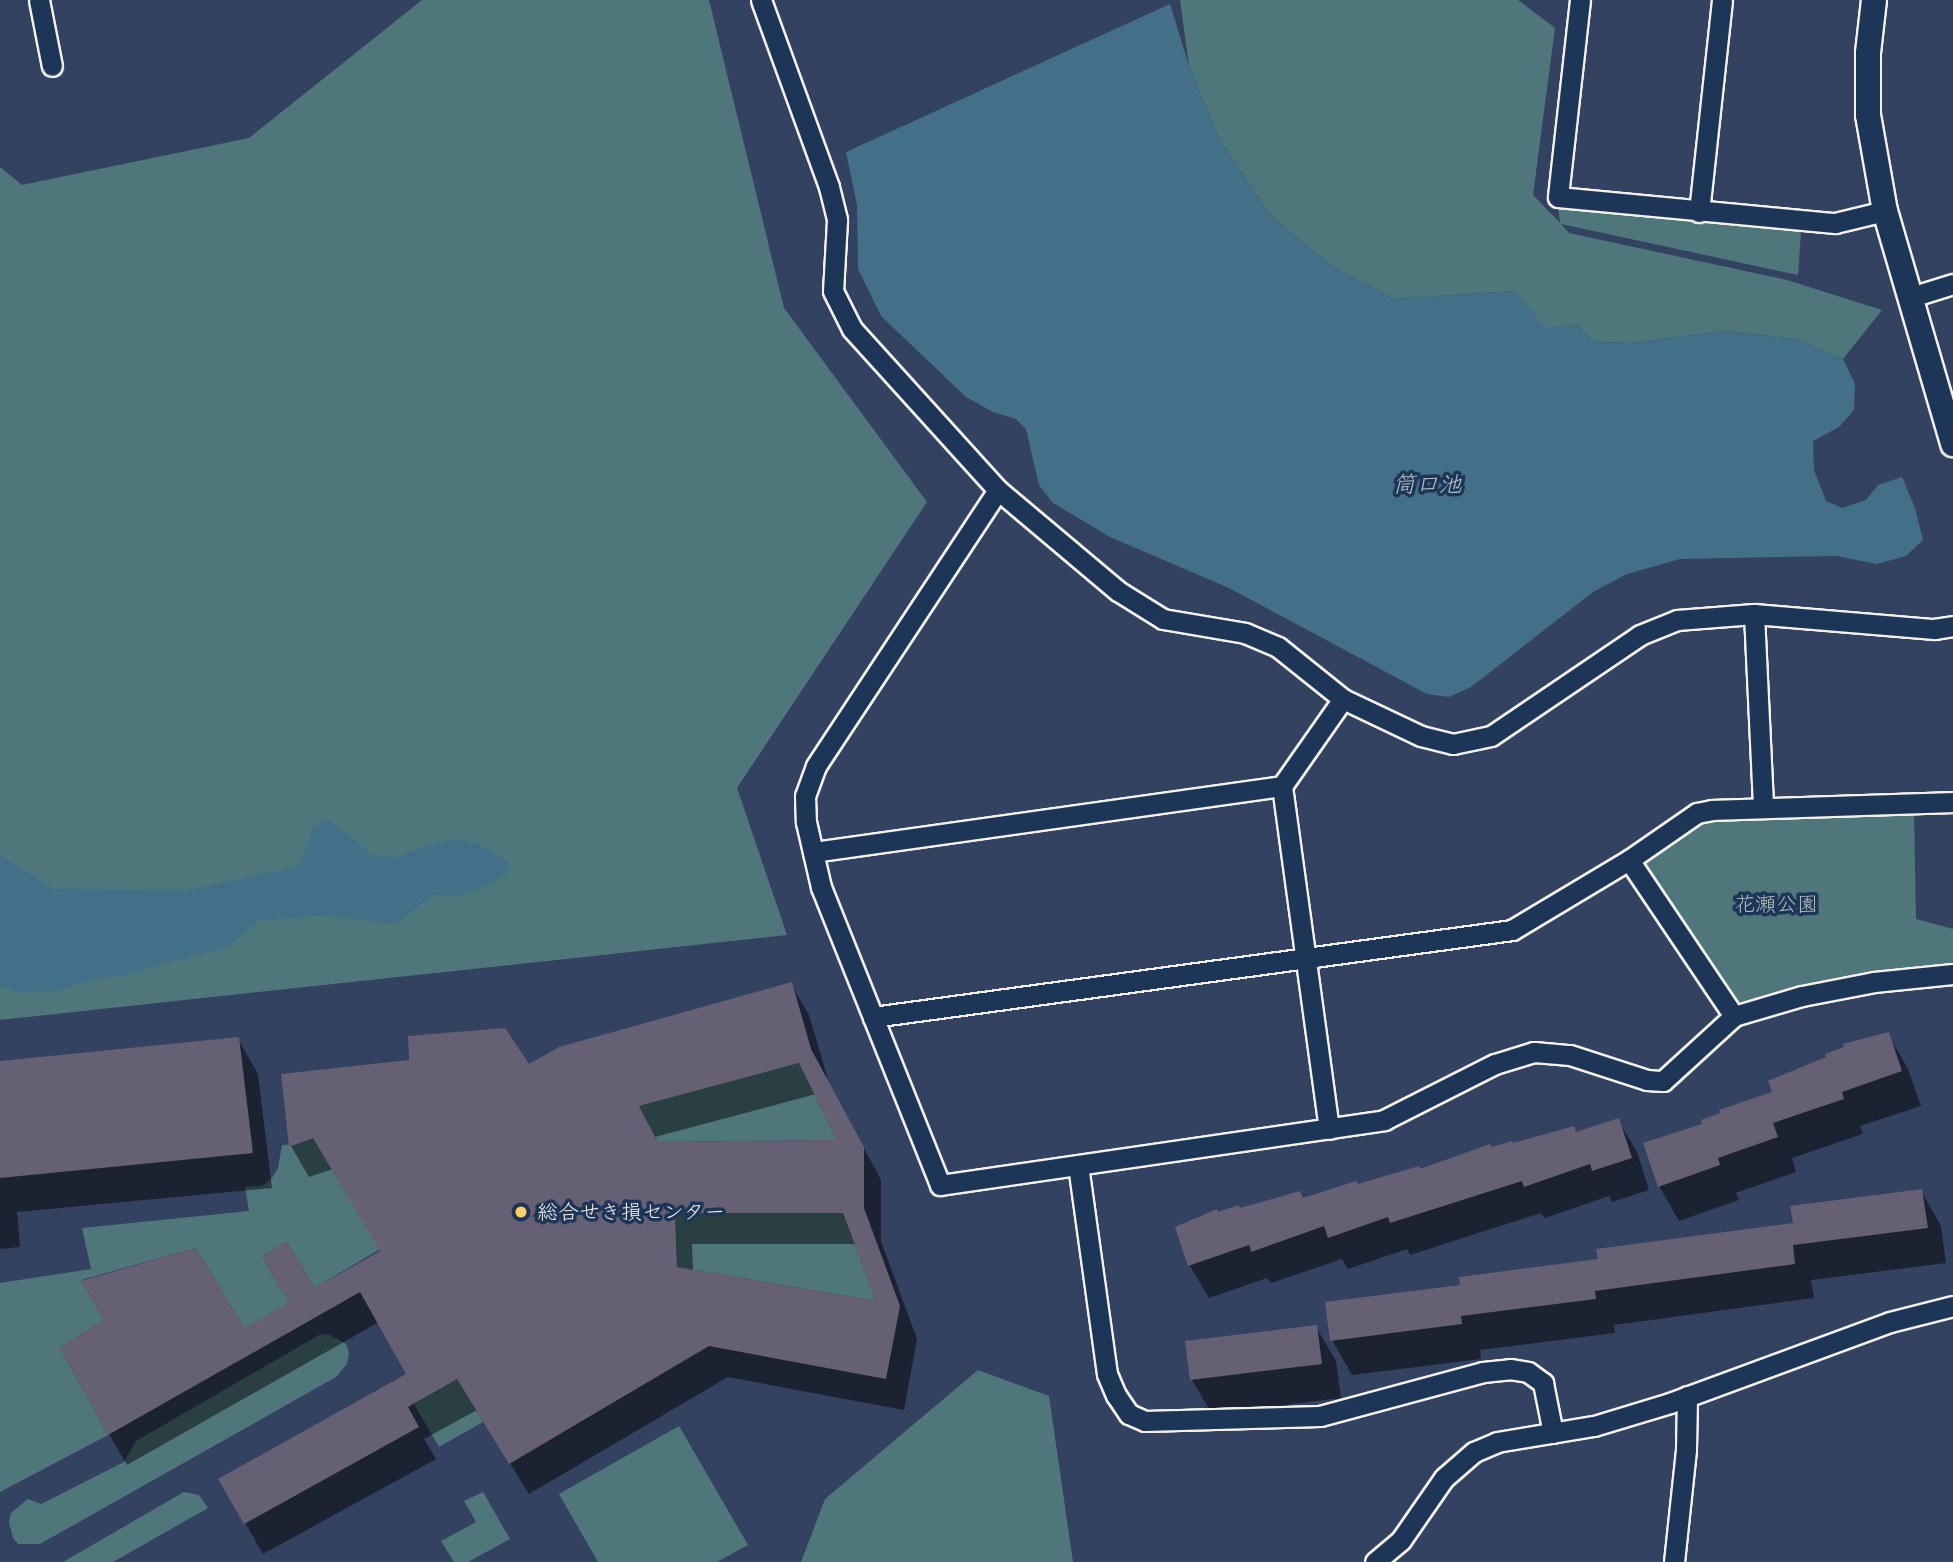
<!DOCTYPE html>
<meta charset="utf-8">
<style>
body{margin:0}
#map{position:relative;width:1953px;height:1562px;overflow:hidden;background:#334260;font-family:"Shantell Sans","Klee One",sans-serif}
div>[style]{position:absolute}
.green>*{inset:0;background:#4f777b}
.water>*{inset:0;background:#436f88}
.shadow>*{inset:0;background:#0007}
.building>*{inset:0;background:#656074}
.roads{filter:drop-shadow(2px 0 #f4f1e8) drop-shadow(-2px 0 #f4f1e8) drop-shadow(0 2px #f4f1e8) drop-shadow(0 -2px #f4f1e8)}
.minor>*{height:19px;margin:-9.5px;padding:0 9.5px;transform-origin:9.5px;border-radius:9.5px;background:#1d3557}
.tertiary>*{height:24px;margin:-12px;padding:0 12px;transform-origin:12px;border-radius:12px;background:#1d3557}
.dots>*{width:19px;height:19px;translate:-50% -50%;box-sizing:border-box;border:4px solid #1d3557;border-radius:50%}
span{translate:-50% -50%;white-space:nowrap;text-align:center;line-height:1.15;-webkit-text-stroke:7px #1d3557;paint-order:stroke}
.park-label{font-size:21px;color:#b2c0bc}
.poi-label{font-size:21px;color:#f4f1e8}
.left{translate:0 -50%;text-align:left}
.water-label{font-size:23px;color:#b6c4c6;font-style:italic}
</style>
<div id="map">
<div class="green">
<div style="clip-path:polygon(422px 0,709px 0,784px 308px,927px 502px,737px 788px,787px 935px,0 1020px,0 167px,22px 185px,249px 138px)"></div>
<div style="clip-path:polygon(1180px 0,1518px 0,1555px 28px,1533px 195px,1560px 223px,1558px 207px,1801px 232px,1798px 275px,1561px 224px,1569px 233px,1787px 280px,1882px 310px,1843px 359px,1795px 339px,1725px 331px,1631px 343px,1594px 342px,1577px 325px,1545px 328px,1514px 291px,1394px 299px,1330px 265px,1270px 215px,1219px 139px,1189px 66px)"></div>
<div style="clip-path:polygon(1914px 812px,1916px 919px,1953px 929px,1953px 965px,1821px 982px,1747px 1004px,1735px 1001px,1645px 867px,1648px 859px,1701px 823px,1727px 818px)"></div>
<div style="clip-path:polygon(799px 1063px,837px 1140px,658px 1142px,639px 1106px)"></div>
<div style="clip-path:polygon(313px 1138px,380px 1249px,315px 1288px,287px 1242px,262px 1256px,289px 1303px,245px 1329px,196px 1248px,81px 1280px,104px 1320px,60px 1348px,108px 1435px,0 1492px,0 1283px,91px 1269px,82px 1228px,249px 1211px,245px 1187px,262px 1186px,272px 1178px,278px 1168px,282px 1145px,296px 1144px)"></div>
<div style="clip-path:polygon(675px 1213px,843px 1213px,876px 1301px,677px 1267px)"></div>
<div style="clip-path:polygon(406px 1295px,483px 1422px,439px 1447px,414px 1404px,432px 1393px)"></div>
<div style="clip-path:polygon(328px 1334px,346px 1344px,349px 1353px,347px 1364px,336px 1377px,40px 1544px,18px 1544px,13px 1538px,9px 1522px,11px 1513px,28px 1499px,41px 1504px,124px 1462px,136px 1441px,319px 1335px)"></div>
<div style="clip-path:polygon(978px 1370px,1049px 1396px,1073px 1562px,801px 1562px,825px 1499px)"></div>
<div style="clip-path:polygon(679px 1426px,748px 1545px,717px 1562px,598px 1562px,559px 1494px)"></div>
<div style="clip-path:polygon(184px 1492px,199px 1495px,208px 1508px,113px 1562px,63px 1562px)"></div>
<div style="clip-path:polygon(483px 1492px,510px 1539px,468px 1562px,454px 1562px,441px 1541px,476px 1522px,464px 1501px)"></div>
</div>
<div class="water">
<div style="clip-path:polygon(1170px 4px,1189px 66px,1219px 139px,1270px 215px,1330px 265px,1394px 299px,1515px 291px,1545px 327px,1577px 325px,1594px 342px,1631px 343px,1725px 331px,1795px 339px,1843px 359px,1855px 384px,1854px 410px,1839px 427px,1813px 441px,1814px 470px,1826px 501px,1842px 508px,1866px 500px,1878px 485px,1902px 477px,1915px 508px,1923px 540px,1906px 556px,1877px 564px,1836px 556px,1680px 559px,1627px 574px,1593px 592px,1471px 687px,1449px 697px,1427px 694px,1229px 588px,1110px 537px,1053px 503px,1039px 485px,1026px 429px,1016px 419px,993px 412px,966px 397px,881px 316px,858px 269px,857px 205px,846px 152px)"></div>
<div style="clip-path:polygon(326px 817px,374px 856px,397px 858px,430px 844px,458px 839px,478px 844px,509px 862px,504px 875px,490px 884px,460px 896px,433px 895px,396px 924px,322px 915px,258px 921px,228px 947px,120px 976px,88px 980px,62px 990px,22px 993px,0 987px,0 855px,53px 889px,184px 891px,299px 866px,313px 828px)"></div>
</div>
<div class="shadow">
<div style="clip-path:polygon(evenodd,791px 984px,809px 1015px,829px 1083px,881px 1180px,881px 1241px,917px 1339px,904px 1410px,728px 1377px,529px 1494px,477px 1410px,424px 1439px,436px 1459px,263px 1554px,220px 1479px,408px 1375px,379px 1322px,127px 1465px,109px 1434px,244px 1331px,382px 1252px,333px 1169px,309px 1177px,291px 1146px,283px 1075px,529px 1067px,791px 984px,816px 1094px,839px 1141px,659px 1144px,655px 1137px,816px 1094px,791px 984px,692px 1244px,857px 1244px,879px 1304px,693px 1271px,692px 1244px)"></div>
<div style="clip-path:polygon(1888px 1034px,1908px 1069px,1921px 1106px,1860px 1126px,1863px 1134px,1792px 1158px,1796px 1172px,1736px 1193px,1739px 1200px,1679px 1221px,1659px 1186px,1704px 1125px,1774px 1093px)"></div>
<div style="clip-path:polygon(238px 1039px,258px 1074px,272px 1188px,17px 1212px,20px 1247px,0 1249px,0 1063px)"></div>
<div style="clip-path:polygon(1618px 1120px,1637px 1152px,1649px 1190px,1612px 1202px,1609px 1196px,1545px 1218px,1541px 1213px,1410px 1255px,1407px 1249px,1348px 1269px,1342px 1259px,1271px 1283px,1267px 1278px,1209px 1298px,1190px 1266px,1177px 1228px,1239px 1210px,1303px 1200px,1420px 1171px,1492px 1149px,1576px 1134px)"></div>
<div style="clip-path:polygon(1921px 1191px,1941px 1226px,1946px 1263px,1811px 1280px,1814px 1298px,1614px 1325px,1615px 1333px,1480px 1350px,1481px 1359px,1352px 1375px,1332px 1340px,1462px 1287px,1795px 1224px)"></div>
<div style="clip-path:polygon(1316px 1327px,1336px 1361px,1341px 1398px,1212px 1414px,1192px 1380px,1187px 1343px)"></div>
</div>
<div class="building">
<div style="clip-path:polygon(evenodd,792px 982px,811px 1049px,864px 1147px,864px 1208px,900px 1306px,886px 1379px,709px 1346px,509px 1464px,457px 1379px,408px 1407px,419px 1427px,244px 1524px,218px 1479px,406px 1374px,360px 1292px,108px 1435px,60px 1348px,104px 1320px,81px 1281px,196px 1248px,245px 1328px,289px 1303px,262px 1256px,287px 1242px,315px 1288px,380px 1251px,313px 1138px,289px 1147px,281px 1074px,409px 1060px,408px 1036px,505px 1028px,529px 1064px,559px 1047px,792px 982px,799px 1063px,837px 1140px,658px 1142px,639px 1106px,799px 1063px,792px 982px,675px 1213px,843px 1213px,876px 1301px,677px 1267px,675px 1213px)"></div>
<div style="clip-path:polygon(1889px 1032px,1902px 1071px,1842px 1092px,1844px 1099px,1773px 1123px,1778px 1137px,1718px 1158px,1720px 1165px,1658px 1187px,1643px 1143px,1702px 1124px,1701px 1120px,1720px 1113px,1719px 1110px,1772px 1092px,1768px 1081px,1826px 1057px,1825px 1054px,1844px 1047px,1843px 1044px)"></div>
<div style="clip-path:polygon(239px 1037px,253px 1153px,0 1178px,0 1061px)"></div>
<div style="clip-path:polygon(1619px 1118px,1632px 1158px,1592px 1171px,1590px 1164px,1524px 1187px,1522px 1181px,1390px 1223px,1388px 1217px,1328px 1238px,1324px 1226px,1251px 1252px,1249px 1245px,1188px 1266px,1175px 1227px,1217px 1209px,1218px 1212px,1239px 1205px,1240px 1208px,1300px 1191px,1303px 1198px,1356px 1181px,1358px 1184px,1419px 1166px,1420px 1169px,1490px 1144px,1492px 1147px,1512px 1141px,1513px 1143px,1574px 1126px,1576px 1132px)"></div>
<div style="clip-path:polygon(1922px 1189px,1928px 1228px,1793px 1245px,1795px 1264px,1595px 1291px,1596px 1299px,1461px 1316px,1462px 1324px,1330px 1341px,1325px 1302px,1460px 1285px,1459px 1277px,1598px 1259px,1596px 1249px,1793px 1223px,1790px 1206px)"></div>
<div style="clip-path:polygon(1317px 1325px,1322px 1364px,1190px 1380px,1185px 1341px)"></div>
</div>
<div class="roads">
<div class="minor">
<div style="left:39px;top:0;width:67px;rotate:78.9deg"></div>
<div style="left:761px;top:0;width:199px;rotate:70deg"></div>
<div style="left:829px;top:187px;width:34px;rotate:76deg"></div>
<div style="left:837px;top:220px;width:71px;rotate:93.2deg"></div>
<div style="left:833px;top:291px;width:42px;rotate:63.4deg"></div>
<div style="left:852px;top:329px;width:217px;rotate:47.8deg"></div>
<div style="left:998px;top:490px;width:157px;rotate:40.1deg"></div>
<div style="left:1118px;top:591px;width:53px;rotate:31.9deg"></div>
<div style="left:1163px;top:619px;width:83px;rotate:9.7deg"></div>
<div style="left:1245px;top:633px;width:36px;rotate:23deg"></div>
<div style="left:1278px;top:647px;width:83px;rotate:38.7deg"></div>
<div style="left:1343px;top:699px;width:86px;rotate:25.4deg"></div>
<div style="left:1421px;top:736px;width:33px;rotate:14deg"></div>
<div style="left:1453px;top:744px;width:39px;rotate:-12deg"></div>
<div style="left:1491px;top:736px;width:180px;rotate:-34.1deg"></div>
<div style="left:1640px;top:635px;width:40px;rotate:-22deg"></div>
<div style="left:1677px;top:620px;width:77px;rotate:-4.5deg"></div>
<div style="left:1754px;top:614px;width:181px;rotate:4.8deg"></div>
<div style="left:1934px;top:629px;width:19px;rotate:-9deg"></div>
<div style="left:1580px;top:0;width:198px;rotate:96.4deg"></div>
<div style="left:1558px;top:197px;width:278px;rotate:5.4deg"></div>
<div style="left:1835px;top:223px;width:51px;rotate:-13.5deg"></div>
<div style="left:1699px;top:212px;width:213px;rotate:-83.8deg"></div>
<div style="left:1911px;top:297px;width:44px;rotate:-17.2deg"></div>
<div style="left:998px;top:490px;width:331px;rotate:123.4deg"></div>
<div style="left:816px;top:766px;width:32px;rotate:110deg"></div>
<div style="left:805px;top:796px;width:26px;rotate:88deg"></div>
<div style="left:806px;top:822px;width:67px;rotate:77deg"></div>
<div style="left:821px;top:887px;width:321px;rotate:68.2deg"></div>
<div style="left:940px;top:1185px;width:449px;rotate:-8.3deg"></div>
<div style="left:1384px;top:1120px;width:124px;rotate:-26.8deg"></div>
<div style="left:1495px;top:1064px;width:41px;rotate:-17.1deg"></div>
<div style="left:1534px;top:1052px;width:36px;rotate:5deg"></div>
<div style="left:1570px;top:1055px;width:81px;rotate:18deg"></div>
<div style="left:1647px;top:1080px;width:16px;rotate:4deg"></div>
<div style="left:1663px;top:1081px;width:96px;rotate:-42.5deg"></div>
<div style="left:1734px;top:1016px;width:71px;rotate:-16.4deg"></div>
<div style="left:1802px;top:996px;width:73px;rotate:-11deg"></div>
<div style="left:1874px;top:982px;width:79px;rotate:-5.8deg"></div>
<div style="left:1754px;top:614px;width:193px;rotate:87.3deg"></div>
<div style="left:1282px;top:786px;width:346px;rotate:82.2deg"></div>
<div style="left:813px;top:852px;width:474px;rotate:-8deg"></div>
<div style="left:1282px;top:786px;width:106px;rotate:-55deg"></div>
<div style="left:1629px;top:860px;width:188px;rotate:56.1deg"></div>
<div style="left:873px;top:1017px;width:645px;rotate:-7.75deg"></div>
<div style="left:1512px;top:930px;width:136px;rotate:-30.9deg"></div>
<div style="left:1629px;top:860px;width:83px;rotate:-34.7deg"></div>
<div style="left:1697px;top:813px;width:15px;rotate:-11deg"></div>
<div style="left:1712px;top:810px;width:241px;rotate:-1.9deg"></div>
<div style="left:1078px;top:1165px;width:211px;rotate:82.1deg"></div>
<div style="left:1107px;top:1374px;width:23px;rotate:67deg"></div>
<div style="left:1116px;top:1395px;width:23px;rotate:56deg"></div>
<div style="left:1129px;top:1414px;width:17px;rotate:24deg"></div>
<div style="left:1145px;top:1421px;width:175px;rotate:-1.6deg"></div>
<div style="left:1320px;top:1416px;width:169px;rotate:-15.1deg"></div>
<div style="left:1483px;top:1372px;width:27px;rotate:-6deg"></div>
<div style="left:1510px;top:1369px;width:18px;rotate:9deg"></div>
<div style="left:1528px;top:1372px;width:19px;rotate:36deg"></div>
<div style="left:1543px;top:1383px;width:51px;rotate:78.7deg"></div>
<div style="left:1375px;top:1562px;width:34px;rotate:-40deg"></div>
<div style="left:1401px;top:1540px;width:75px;rotate:-55.3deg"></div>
<div style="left:1444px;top:1478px;width:40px;rotate:-41deg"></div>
<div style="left:1474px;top:1452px;width:25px;rotate:-23deg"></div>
<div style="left:1497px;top:1442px;width:98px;rotate:-9.4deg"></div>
<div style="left:1594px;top:1426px;width:79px;rotate:-16.8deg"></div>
<div style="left:1670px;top:1403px;width:234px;rotate:-20.2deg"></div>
<div style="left:1890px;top:1322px;width:65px;rotate:-14.3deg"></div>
<div style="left:1674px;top:1562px;width:114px;rotate:-83.9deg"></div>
<div style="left:1686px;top:1449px;width:53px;rotate:-88.9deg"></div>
</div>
<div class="tertiary">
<div style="left:1874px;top:0;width:53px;rotate:96.5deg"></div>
<div style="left:1868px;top:53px;width:62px;rotate:90deg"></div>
<div style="left:1868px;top:115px;width:97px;rotate:80deg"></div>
<div style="left:1885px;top:211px;width:243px;rotate:73.7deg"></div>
</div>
</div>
<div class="dots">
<div style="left:521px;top:1212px;background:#ffd166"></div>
</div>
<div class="park-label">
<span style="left:1776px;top:904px">花瀬公園</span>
</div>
<div class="poi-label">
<span class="left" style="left:537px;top:1212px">総合せき損センター</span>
</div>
<div class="water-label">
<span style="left:1427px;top:484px">筒口池</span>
</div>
</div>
